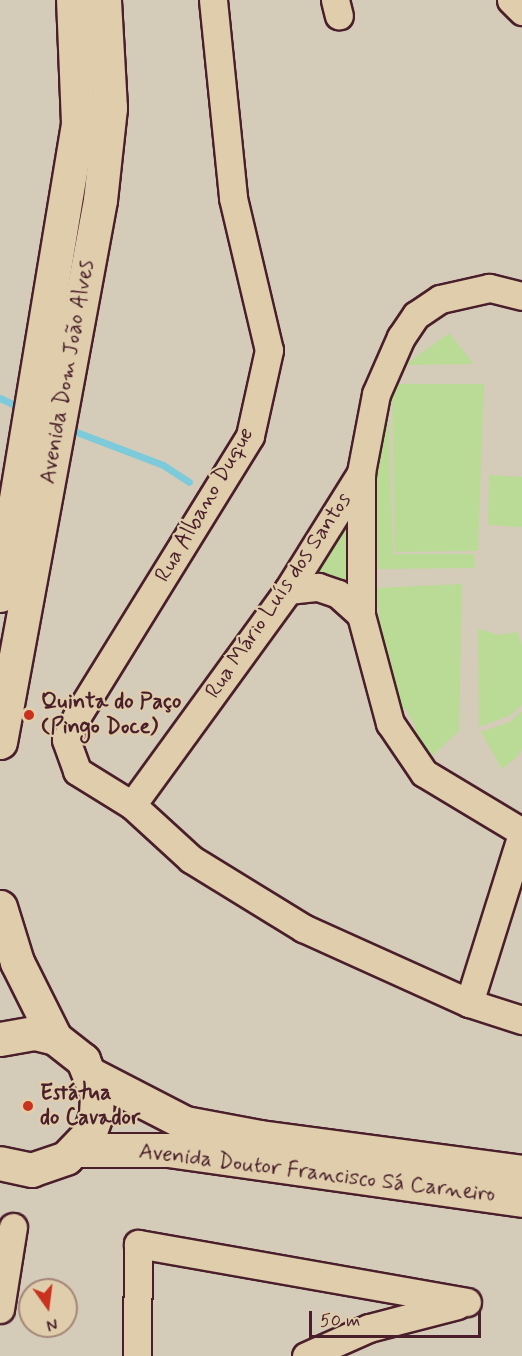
<!DOCTYPE html>
<meta charset="utf-8">
<style>
body{margin:0}
#map{position:relative;width:522px;height:1356px;overflow:hidden;background:#d5cbb9;font-family:Mynerve,sans-serif}
div>[style]{position:absolute}
.green>*{inset:0;background:#b9db95}
.stream>*{height:7px;margin:-3.5px;padding:0 3.5px;transform-origin:3.5px;border-radius:3.5px;background:#7dcbda}
.roads{filter:drop-shadow(2px 0 #4a1f2b) drop-shadow(-2px 0 #4a1f2b) drop-shadow(0 2px #4a1f2b) drop-shadow(0 -2px #4a1f2b)}
.minor>*{height:27px;margin:-13.5px;padding:0 13.5px;transform-origin:13.5px;border-radius:13.5px;background:#dfcdab}
.major>*{height:33px;margin:-16.5px;padding:0 16.5px;transform-origin:16.5px;border-radius:16.5px;background:#dfcdab}
.dots>*{width:16px;height:16px;translate:-50% -50%;box-sizing:border-box;border:3px solid #dfcdab;border-radius:50%}
span{translate:-50% -50%;white-space:nowrap;text-align:center;line-height:1.15;-webkit-text-stroke:4.5px #dfcdab;paint-order:stroke}
.street-label{font-size:22px;color:#4a1f2b}
.poi-label{font-size:22px;color:#4a1f2b;font-weight:700}
.left{translate:0 -50%;text-align:left}
.north{position:absolute;left:18px;top:1278px;width:60px;height:60px;box-sizing:border-box;background:#dfcdab;border:2px solid #a38778;border-radius:50%;rotate:166deg;font-size:16px;font-weight:700;line-height:24px;text-align:center;color:#4a1f2b}
.north::after{content:'';display:block;margin:auto;width:21px;height:27px;background:#c8321e;clip-path:polygon(50% 0,100% 100%,50% 72%,0 100%)}
.scale{position:absolute;left:309px;top:1311px;width:172px;height:27px;box-sizing:border-box;border:3px solid #4a1f2b;border-top:0;padding-left:8px;font-size:18px;line-height:21px;white-space:nowrap;color:#4a1f2b;-webkit-text-stroke:4px #dfcdab;paint-order:stroke}
</style>
<div id="map">
<div class="green">
<div style="clip-path:polygon(449px 333px,474px 364px,405px 365px)"></div>
<div style="clip-path:polygon(392px 384px,484px 384px,478px 551px,395px 552px)"></div>
<div style="clip-path:polygon(388px 387px,393px 554px,474px 554px,475px 568px,378px 569px,374px 443px)"></div>
<div style="clip-path:polygon(489px 475px,522px 477px,522px 527px,488px 525px)"></div>
<div style="clip-path:polygon(349px 509px,348px 584px,323px 572px,307px 572px)"></div>
<div style="clip-path:polygon(462px 584px,459px 731px,432px 756px,412px 731px,416px 728px,406px 709px,399px 710px,383px 652px,376px 588px)"></div>
<div style="clip-path:polygon(478px 629px,499px 635px,517px 632px,522px 646px,522px 704px,511px 715px,479px 727px)"></div>
<div style="clip-path:polygon(522px 711px,522px 747px,518px 756px,502px 769px,481px 732px,510px 722px)"></div>
</div>
<div class="stream">
<div style="left:0;top:398px;width:25px;rotate:26deg"></div>
<div style="left:66px;top:428px;width:104px;rotate:20.9deg"></div>
<div style="left:163px;top:465px;width:31px;rotate:33deg"></div>
</div>
<div class="roads">
<div class="minor">
<div style="left:213px;top:0;width:199px;rotate:84.2deg"></div>
<div style="left:233px;top:198px;width:156px;rotate:76.7deg"></div>
<div style="left:269px;top:350px;width:88px;rotate:102.5deg"></div>
<div style="left:250px;top:436px;width:329px;rotate:121.7deg"></div>
<div style="left:77px;top:716px;width:26px;rotate:115deg"></div>
<div style="left:66px;top:740px;width:33px;rotate:70deg"></div>
<div style="left:77px;top:771px;width:65px;rotate:31.7deg"></div>
<div style="left:132px;top:805px;width:80px;rotate:42.5deg"></div>
<div style="left:191px;top:859px;width:132px;rotate:31.6deg"></div>
<div style="left:303px;top:928px;width:182px;rotate:24.3deg"></div>
<div style="left:469px;top:1003px;width:56px;rotate:17.8deg"></div>
<div style="left:335px;top:0;width:16px;rotate:76deg"></div>
<div style="left:511px;top:0;width:16px;rotate:45deg"></div>
<div style="left:522px;top:296px;width:34px;rotate:-166deg"></div>
<div style="left:489px;top:288px;width:50px;rotate:167.3deg"></div>
<div style="left:440px;top:299px;width:29px;rotate:146deg"></div>
<div style="left:416px;top:315px;width:27px;rotate:124deg"></div>
<div style="left:401px;top:337px;width:62px;rotate:113.7deg"></div>
<div style="left:376px;top:394px;width:80px;rotate:100.8deg"></div>
<div style="left:361px;top:473px;width:142px;rotate:90deg"></div>
<div style="left:361px;top:615px;width:112px;rotate:75deg"></div>
<div style="left:390px;top:723px;width:60px;rotate:55.8deg"></div>
<div style="left:424px;top:773px;width:114px;rotate:31deg"></div>
<div style="left:288px;top:590px;width:30px;rotate:-6deg"></div>
<div style="left:318px;top:587px;width:21px;rotate:19deg"></div>
<div style="left:338px;top:594px;width:31px;rotate:42deg"></div>
<div style="left:132px;top:805px;width:266px;rotate:-54deg"></div>
<div style="left:288px;top:590px;width:138px;rotate:-58deg"></div>
<div style="left:469px;top:1003px;width:177px;rotate:-72.6deg"></div>
<div style="left:0;top:1309px;width:83px;rotate:-81deg"></div>
<div style="left:137px;top:1356px;width:112px;rotate:-89.5deg"></div>
<div style="left:138px;top:1244px;width:334px;rotate:10deg"></div>
<div style="left:306px;top:1356px;width:69px;rotate:-24deg"></div>
<div style="left:369px;top:1328px;width:91px;rotate:-14.6deg"></div>
</div>
<div class="major">
<div style="left:0;top:595px;width:478px;rotate:-80.6deg"></div>
<div style="left:78px;top:123px;width:123px;rotate:-92.3deg"></div>
<div style="left:0;top:742px;width:551px;rotate:-79.55deg"></div>
<div style="left:100px;top:200px;width:93px;rotate:-83.8deg"></div>
<div style="left:110px;top:108px;width:108px;rotate:-93.2deg"></div>
<div style="left:0;top:907px;width:58px;rotate:72.8deg"></div>
<div style="left:17px;top:962px;width:85px;rotate:63.4deg"></div>
<div style="left:0;top:1039px;width:36px;rotate:-10deg"></div>
<div style="left:35px;top:1033px;width:21px;rotate:14deg"></div>
<div style="left:55px;top:1038px;width:36px;rotate:38deg"></div>
<div style="left:83px;top:1060px;width:38px;rotate:68deg"></div>
<div style="left:97px;top:1095px;width:20px;rotate:93deg"></div>
<div style="left:96px;top:1115px;width:20px;rotate:110deg"></div>
<div style="left:89px;top:1134px;width:33px;rotate:134deg"></div>
<div style="left:66px;top:1158px;width:36px;rotate:161deg"></div>
<div style="left:32px;top:1170px;width:33px;rotate:-168deg"></div>
<div style="left:92px;top:1075px;width:105px;rotate:27.3deg"></div>
<div style="left:185px;top:1123px;width:76px;rotate:10.6deg"></div>
<div style="left:260px;top:1137px;width:264px;rotate:7.6deg"></div>
<div style="left:77px;top:1150px;width:91px"></div>
<div style="left:168px;top:1150px;width:358px;rotate:8deg"></div>
</div>
</div>
<div class="dots">
<div style="left:29px;top:715px;background:#c8321e"></div>
<div style="left:28px;top:1106px;background:#c8321e"></div>
</div>
<div class="street-label">
<span style="left:68px;top:372px;rotate:-80deg">Avenida Dom João Alves</span>
<span style="left:205px;top:505px;rotate:-60deg">Rua Albano Duque</span>
<span style="left:279px;top:596px;rotate:-56deg">Rua Mário Luís dos Santos</span>
<span style="left:317px;top:1174px;rotate:7deg">Avenida Doutor Francisco Sá Carneiro</span>
</div>
<div class="poi-label">
<span class="left" style="left:41px;top:715px">Quinta do Paço<br>(Pingo Doce)</span>
<span class="left" style="left:40px;top:1106px">Estátua<br>do Cavador</span>
</div>
<div class="north">N</div>
<div class="scale">50 m</div>
</div>
